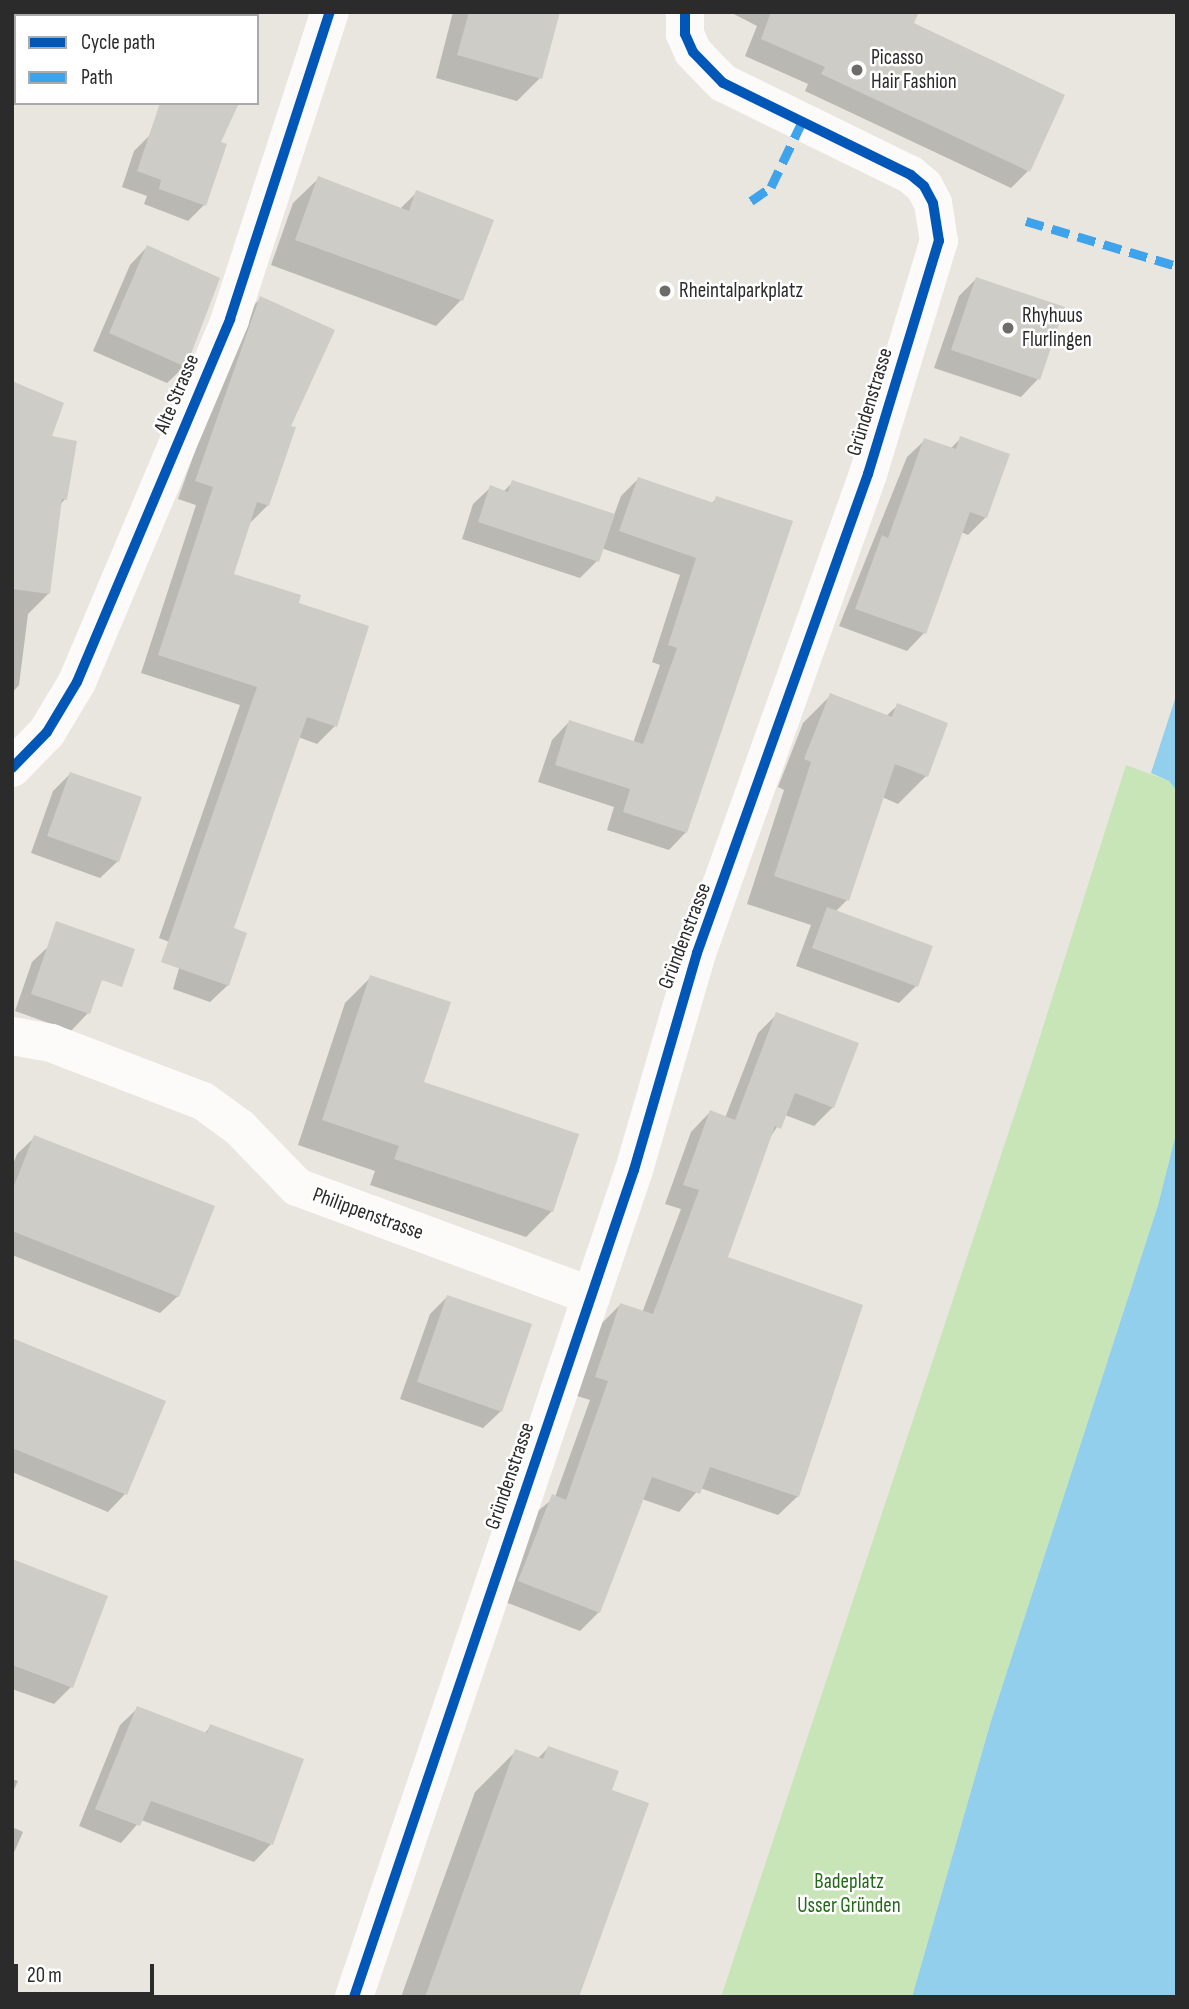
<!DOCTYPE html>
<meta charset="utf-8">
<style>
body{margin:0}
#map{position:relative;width:1189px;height:2009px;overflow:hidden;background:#e9e6e0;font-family:"Sofia Sans Condensed",sans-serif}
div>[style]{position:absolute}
.green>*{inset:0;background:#c8e5b8}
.water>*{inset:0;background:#92cfec}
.shadow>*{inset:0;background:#0003}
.building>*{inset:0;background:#ceccc7}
.minor>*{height:38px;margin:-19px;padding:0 19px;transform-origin:19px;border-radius:19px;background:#fcfbfa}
.quiet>*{height:9px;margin-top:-4.5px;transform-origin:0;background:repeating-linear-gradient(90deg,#3ea3eb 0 18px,transparent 0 27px)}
.cycleway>*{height:10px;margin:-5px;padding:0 5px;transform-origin:5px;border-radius:5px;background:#0057b8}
.dots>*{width:19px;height:19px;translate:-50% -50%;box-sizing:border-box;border:4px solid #fff;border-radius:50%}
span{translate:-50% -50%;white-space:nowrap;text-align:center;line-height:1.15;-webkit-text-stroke:5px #fff;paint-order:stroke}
.poi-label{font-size:21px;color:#2b2b2b}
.left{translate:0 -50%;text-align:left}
.street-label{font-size:21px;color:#2b2b2b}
.park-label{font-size:21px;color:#246919}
.frame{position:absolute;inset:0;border:14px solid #2b2b2b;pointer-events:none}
.legend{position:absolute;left:14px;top:14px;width:245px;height:91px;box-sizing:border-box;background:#fff;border:2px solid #aaa;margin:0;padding:9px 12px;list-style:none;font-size:21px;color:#2b2b2b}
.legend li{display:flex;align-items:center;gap:14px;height:35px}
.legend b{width:35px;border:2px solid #aaa}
.scale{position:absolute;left:14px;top:1964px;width:140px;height:32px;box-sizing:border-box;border:4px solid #2b2b2b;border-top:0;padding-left:9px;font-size:21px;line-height:24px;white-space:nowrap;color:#2b2b2b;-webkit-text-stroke:5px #fff;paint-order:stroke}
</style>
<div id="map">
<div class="green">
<div style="clip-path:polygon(1126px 765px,1169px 781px,1177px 791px,1177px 1130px,1158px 1205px,991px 1721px,912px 1997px,721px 1997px,1030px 1068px)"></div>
</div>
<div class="water">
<div style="clip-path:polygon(1177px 693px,1177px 791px,1169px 781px,1151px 773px)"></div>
<div style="clip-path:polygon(1177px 1130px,1177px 1997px,912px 1997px,991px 1721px,1158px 1205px)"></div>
</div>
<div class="shadow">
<div style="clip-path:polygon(12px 12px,23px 12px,12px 21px)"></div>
<div style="clip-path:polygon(158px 12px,229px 12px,157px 16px)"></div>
<div style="clip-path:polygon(453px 12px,558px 12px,540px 78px,517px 101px,436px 78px)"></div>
<div style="clip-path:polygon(730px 12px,917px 12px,911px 24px,1028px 171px,1011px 188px,805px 91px,808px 84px,745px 56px,757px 26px)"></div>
<div style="clip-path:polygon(150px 135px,219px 143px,204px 205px,188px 221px,144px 204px,147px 196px,122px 187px,134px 151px)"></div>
<div style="clip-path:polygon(319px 178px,400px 209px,417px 192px,491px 221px,461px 300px,436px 326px,271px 265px,293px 203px)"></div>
<div style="clip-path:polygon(147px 247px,185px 366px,167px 383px,93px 351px,130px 265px)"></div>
<div style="clip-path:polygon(976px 279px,1038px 379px,1021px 397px,934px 368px,959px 296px)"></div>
<div style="clip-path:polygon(261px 298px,289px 427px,268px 505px,250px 523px,232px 575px,335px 726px,317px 744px,298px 737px,231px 929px,228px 985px,210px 1002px,173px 989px,185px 948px,159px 938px,240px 705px,141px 673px,196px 505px,178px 499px,243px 316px)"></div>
<div style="clip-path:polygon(12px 383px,50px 437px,65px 499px,60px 505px,49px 593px,28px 614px,19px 685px,12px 693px)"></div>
<div style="clip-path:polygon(961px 438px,986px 517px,968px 535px,961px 532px,924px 633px,907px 651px,839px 626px,907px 457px,925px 440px,950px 449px)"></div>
<div style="clip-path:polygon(638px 479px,711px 504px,717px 498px,686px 832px,669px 850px,607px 830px,614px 807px,538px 782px,552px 740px,569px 722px,633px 743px,660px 665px,652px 662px,680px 575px,601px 548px,597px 561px,580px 578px,462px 539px,473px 504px,491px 487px,503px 492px,513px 482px,614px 515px,621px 496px)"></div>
<div style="clip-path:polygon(830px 696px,885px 717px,898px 705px,926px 776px,898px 804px,882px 797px,847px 900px,835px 912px,916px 986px,899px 1003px,796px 966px,811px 925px,747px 904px,784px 790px,778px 787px,803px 723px)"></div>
<div style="clip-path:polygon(70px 774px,118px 861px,100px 878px,31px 853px,53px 791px)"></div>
<div style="clip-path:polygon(50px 945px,88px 1013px,71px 1031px,15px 1011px,32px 962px)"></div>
<div style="clip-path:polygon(371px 977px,422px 1083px,577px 1135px,551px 1212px,526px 1237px,370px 1185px,375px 1171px,298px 1145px,345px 1003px)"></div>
<div style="clip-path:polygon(777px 1014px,833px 1107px,814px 1126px,785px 1115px,769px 1139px,725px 1258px,798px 1496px,778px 1515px,700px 1488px,679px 1512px,642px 1499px,599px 1612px,580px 1631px,500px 1600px,533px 1515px,555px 1497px,590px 1400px,577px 1396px,601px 1324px,620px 1305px,642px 1313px,681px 1209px,665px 1204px,691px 1132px,710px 1112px,725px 1118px,758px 1033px)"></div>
<div style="clip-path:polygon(35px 1137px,178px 1296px,160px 1313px,12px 1255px,12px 1167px,17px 1154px)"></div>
<div style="clip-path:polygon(447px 1297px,501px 1411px,483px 1428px,400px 1399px,430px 1314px)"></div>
<div style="clip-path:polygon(12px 1340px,125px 1494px,108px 1512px,12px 1472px)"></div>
<div style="clip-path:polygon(12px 1561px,71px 1687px,54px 1704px,12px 1689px)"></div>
<div style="clip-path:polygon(138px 1708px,204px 1734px,211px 1726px,302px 1760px,271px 1844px,254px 1862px,141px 1820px,121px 1843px,79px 1826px,120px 1725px)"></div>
<div style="clip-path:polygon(548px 1748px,577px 1997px,401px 1997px,475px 1792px,516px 1751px,537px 1759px)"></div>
<div style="clip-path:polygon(12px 1779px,18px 1781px,12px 1794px)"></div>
<div style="clip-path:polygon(12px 1827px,23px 1832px,12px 1857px)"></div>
</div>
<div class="building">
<div style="clip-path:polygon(469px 12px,560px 12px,542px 79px,457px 55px)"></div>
<div style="clip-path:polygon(771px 12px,919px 12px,914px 23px,1065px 95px,1030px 172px,821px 74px,825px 67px,761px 39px)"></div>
<div style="clip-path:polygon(160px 103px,239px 103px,221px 142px,227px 144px,206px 206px,159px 189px,161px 180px,137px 171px)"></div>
<div style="clip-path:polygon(318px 176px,409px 211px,416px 190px,494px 220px,463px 301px,295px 240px)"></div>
<div style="clip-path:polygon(147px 245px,220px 278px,186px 367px,109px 333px)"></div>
<div style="clip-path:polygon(976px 277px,1065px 307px,1040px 380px,951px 350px)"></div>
<div style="clip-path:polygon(260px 296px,335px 330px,291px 426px,296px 427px,269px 506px,257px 502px,234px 574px,301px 595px,299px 603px,369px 626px,337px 727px,307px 717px,234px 928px,247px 933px,229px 986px,161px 962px,257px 687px,158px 655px,213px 487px,195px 481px)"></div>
<div style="clip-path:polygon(12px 381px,64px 403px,52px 436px,77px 441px,67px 500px,62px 499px,50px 594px,12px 589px)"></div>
<div style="clip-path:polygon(960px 436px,1010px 454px,987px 518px,970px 512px,926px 634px,855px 609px,882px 535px,888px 538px,924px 438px,956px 449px)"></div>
<div style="clip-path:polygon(638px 477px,714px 503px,716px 496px,793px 521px,687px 833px,623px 812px,630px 789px,555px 765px,569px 720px,643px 744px,677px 648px,668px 645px,696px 558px,619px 531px)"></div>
<div style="clip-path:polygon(512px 480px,615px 514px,599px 562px,478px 522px,490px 485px,508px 492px)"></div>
<div style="clip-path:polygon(830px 693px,892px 717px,897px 703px,948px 723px,928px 777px,895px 764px,849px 901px,774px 876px,811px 762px,804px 759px)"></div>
<div style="clip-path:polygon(70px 772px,142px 797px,119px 862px,47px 836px)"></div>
<div style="clip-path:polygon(827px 907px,933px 946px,918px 987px,812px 948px)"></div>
<div style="clip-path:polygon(56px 921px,135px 949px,122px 987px,102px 980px,90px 1014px,31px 994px)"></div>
<div style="clip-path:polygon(370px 975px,451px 1002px,424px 1082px,579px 1134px,553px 1212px,394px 1159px,399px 1146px,322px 1120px)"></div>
<div style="clip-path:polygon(776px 1012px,859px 1043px,834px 1108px,795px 1093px,781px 1129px,775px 1126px,728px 1257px,863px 1305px,799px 1497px,710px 1467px,700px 1494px,652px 1477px,600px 1613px,518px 1581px,552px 1494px,566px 1500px,608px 1381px,595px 1377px,620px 1303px,653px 1314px,699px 1190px,683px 1185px,710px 1110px,735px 1120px)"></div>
<div style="clip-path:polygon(34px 1135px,215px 1206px,179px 1297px,12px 1231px,12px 1191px)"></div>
<div style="clip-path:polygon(447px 1295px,532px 1324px,502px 1412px,417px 1382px)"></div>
<div style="clip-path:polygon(12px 1338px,166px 1401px,127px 1495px,12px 1448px)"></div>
<div style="clip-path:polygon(12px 1559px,108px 1596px,73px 1688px,12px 1665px)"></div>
<div style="clip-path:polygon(137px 1706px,207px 1733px,210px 1724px,304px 1759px,273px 1845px,151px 1801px,140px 1826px,95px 1809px)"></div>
<div style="clip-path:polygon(548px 1746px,619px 1771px,612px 1790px,649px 1803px,579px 1997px,425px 1997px,515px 1749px,543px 1759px)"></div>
</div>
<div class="minor">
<div style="left:12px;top:768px;width:50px;rotate:-45.8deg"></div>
<div style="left:47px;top:732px;width:58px;rotate:-59deg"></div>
<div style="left:77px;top:682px;width:394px;rotate:-67.1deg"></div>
<div style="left:230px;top:319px;width:323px;rotate:-72deg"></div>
<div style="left:12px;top:1036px;width:40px;rotate:10deg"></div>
<div style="left:51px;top:1043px;width:163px;rotate:20.9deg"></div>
<div style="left:203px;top:1101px;width:46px;rotate:36.1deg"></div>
<div style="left:240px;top:1128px;width:82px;rotate:46deg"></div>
<div style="left:297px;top:1187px;width:314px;rotate:20.3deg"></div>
<div style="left:354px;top:1997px;width:873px;rotate:-71.3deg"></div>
<div style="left:634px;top:1170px;width:226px;rotate:-73.8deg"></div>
<div style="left:697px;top:953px;width:509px;rotate:-70.35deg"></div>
<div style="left:868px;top:474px;width:244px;rotate:-73.1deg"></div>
<div style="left:939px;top:241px;width:38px;rotate:-99deg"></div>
<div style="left:933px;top:203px;width:19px;rotate:-118deg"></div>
<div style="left:924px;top:186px;width:17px;rotate:-140deg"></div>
<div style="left:911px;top:175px;width:209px;rotate:-153.9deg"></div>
<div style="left:723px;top:83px;width:43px;rotate:-134.1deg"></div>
<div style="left:693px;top:52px;width:20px;rotate:-114deg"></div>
<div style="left:685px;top:34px;width:22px;rotate:-90deg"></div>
</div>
<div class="quiet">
<div style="left:751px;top:201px;width:24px;rotate:-35deg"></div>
<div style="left:771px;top:187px;width:72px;rotate:-64.5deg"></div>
<div style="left:1026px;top:221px;width:158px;rotate:16.6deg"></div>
</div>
<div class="cycleway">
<div style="left:12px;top:768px;width:50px;rotate:-45.8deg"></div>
<div style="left:47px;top:732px;width:58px;rotate:-59deg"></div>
<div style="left:77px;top:682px;width:394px;rotate:-67.1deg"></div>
<div style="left:230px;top:319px;width:323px;rotate:-72deg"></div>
<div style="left:354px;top:1997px;width:873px;rotate:-71.3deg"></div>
<div style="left:634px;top:1170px;width:226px;rotate:-73.8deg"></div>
<div style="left:697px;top:953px;width:509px;rotate:-70.35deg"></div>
<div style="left:868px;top:474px;width:244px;rotate:-73.1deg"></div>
<div style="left:939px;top:241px;width:38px;rotate:-99deg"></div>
<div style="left:933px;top:203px;width:19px;rotate:-118deg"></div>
<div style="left:924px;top:186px;width:17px;rotate:-140deg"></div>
<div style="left:911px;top:175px;width:209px;rotate:-153.9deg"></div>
<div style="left:723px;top:83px;width:43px;rotate:-134.1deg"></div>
<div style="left:693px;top:52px;width:20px;rotate:-114deg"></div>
<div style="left:685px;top:34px;width:22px;rotate:-90deg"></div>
</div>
<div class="dots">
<div style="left:857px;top:70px;background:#6e6c6a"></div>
<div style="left:665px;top:291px;background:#6e6c6a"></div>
<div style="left:1008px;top:328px;background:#6e6c6a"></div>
</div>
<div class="poi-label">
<span class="left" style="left:871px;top:70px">Picasso<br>Hair Fashion</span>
<span class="left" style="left:679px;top:291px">Rheintalparkplatz</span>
<span class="left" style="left:1022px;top:328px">Rhyhuus<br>Flurlingen</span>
</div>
<div class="street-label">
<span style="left:177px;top:394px;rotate:-67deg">Alte Strasse</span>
<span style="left:870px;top:402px;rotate:-73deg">Gründenstrasse</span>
<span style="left:685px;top:936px;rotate:-69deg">Gründenstrasse</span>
<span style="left:368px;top:1214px;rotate:20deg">Philippenstrasse</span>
<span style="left:510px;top:1476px;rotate:-71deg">Gründenstrasse</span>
</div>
<div class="park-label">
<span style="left:849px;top:1894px">Badeplatz<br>Usser Gründen</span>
</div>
<div class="frame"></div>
<ul class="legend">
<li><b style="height:9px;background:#0057b8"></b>Cycle path</li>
<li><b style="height:9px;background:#3ea3eb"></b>Path</li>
</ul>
<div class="scale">20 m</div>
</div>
